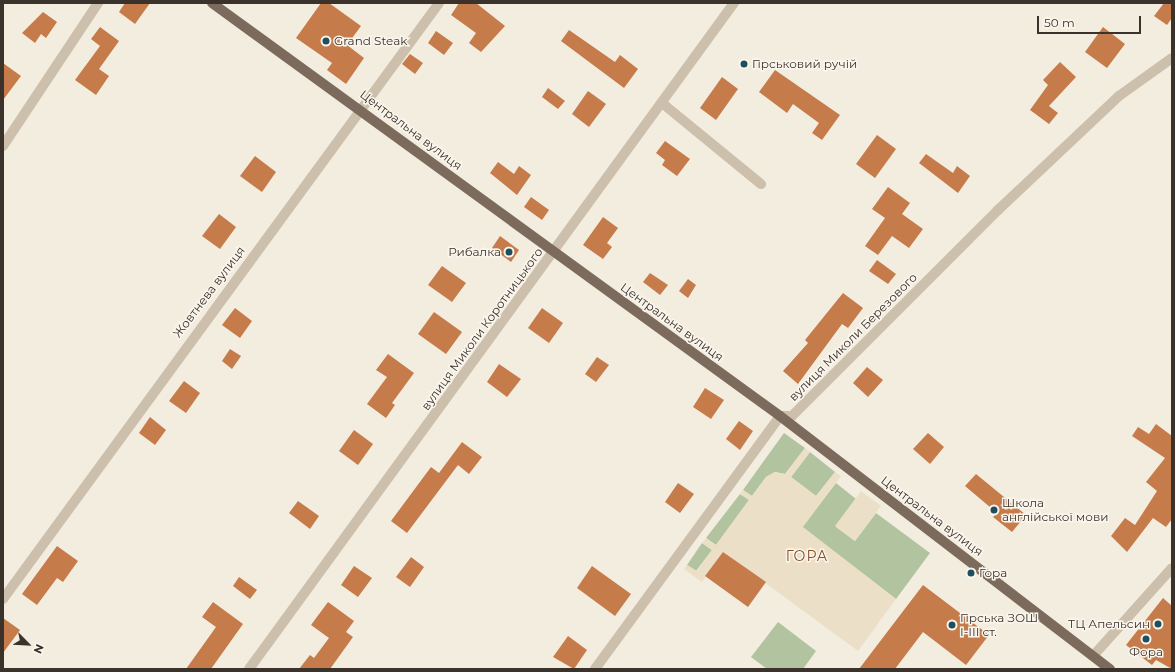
<!DOCTYPE html>
<meta charset="utf-8">
<style>
body{margin:0}
#map{position:relative;width:1175px;height:672px;overflow:hidden;background:#f3ede0;font-family:Montserrat,sans-serif}
div>[style]{position:absolute}
.green>*{inset:0;background:#b2c39f}
.plaza>*{inset:0;background:#ebe0c7}
.building>*{inset:0;background:#c67b4b}
.minor>*{height:10px;margin:-5px;padding:0 5px;transform-origin:5px;border-radius:5px;background:#ccbfab}
.major>*{height:10px;margin:-5px;padding:0 5px;transform-origin:5px;border-radius:5px;background:#7c6b5c}
.dots>*{width:11px;height:11px;translate:-50% -50%;box-sizing:border-box;border:2px solid #fbf6ed;border-radius:50%}
span{translate:-50% -50%;white-space:nowrap;text-align:center;line-height:1.15;-webkit-text-stroke:3px #fbf6ed;paint-order:stroke}
.poi-label{font-size:12px;color:#3a322b}
.left{translate:0 -50%;text-align:left}
.right{translate:-100% -50%;text-align:right}
.street-label{font-size:12px;color:#3a322b}
.quarter-label{font-size:14px;color:#8a4a23;letter-spacing:1px}
.frame{position:absolute;inset:0;border:4px solid #3a322b;pointer-events:none}
.north{position:absolute;left:8px;top:624px;width:40px;height:40px;-webkit-text-stroke:3px #fbf6ed;paint-order:stroke;rotate:114deg;font-size:11px;font-weight:700;line-height:16px;text-align:center;color:#3a322b}
.north::after{content:'';display:block;margin:auto;width:14px;height:18px;background:#3a322b;clip-path:polygon(50% 0,100% 100%,50% 72%,0 100%)}
.scale{position:absolute;left:1037px;top:16px;width:104px;height:18px;box-sizing:border-box;border:2px solid #3a322b;border-top:0;padding-left:5px;font-size:12px;line-height:14px;white-space:nowrap;color:#3a322b;-webkit-text-stroke:3px #fbf6ed;paint-order:stroke}
</style>
<div id="map">
<div class="green">
<div style="clip-path:polygon(784px 433px,805px 448px,785px 474px,775px 472px,766px 477px,752px 496px,743px 490px)"></div>
<div style="clip-path:polygon(810px 452px,835px 472px,816px 496px,791px 477px)"></div>
<div style="clip-path:polygon(836px 483px,856px 499px,836px 527px,855px 541px,876px 513px,930px 553px,896px 599px,802px 527px)"></div>
<div style="clip-path:polygon(740px 494px,749px 500px,716px 545px,706px 538px)"></div>
<div style="clip-path:polygon(702px 543px,712px 550px,696px 571px,687px 565px)"></div>
<div style="clip-path:polygon(778px 622px,816px 651px,803px 669px,767px 669px,751px 657px)"></div>
</div>
<div class="plaza">
<div style="clip-path:polygon(805px 448px,810px 452px,791px 477px,816px 496px,835px 472px,841px 476px,803px 527px,896px 599px,858px 651px,723px 552px,702px 582px,684px 569px,687px 565px,697px 571px,712px 550px,702px 543px,706px 538px,716px 545px,749px 500px,740px 494px,743px 490px,752px 496px,766px 477px,775px 472px,785px 474px)"></div>
<div style="clip-path:polygon(861px 491px,881px 506px,855px 541px,835px 526px)"></div>
</div>
<div class="building">
<div style="clip-path:polygon(125px 3px,150px 3px,135px 24px,119px 12px)"></div>
<div style="clip-path:polygon(321px 3px,329px 3px,361px 26px,347px 45px,364px 58px,346px 84px,327px 70px,332px 63px,296px 38px)"></div>
<div style="clip-path:polygon(459px 3px,476px 3px,505px 26px,481px 52px,469px 43px,476px 33px,451px 15px)"></div>
<div style="clip-path:polygon(1164px 3px,1172px 3px,1172px 18px,1167px 25px,1154px 16px)"></div>
<div style="clip-path:polygon(43px 12px,57px 22px,46px 38px,41px 34px,35px 43px,22px 33px)"></div>
<div style="clip-path:polygon(100px 27px,119px 41px,99px 69px,109px 76px,96px 95px,75px 80px,100px 46px,91px 39px)"></div>
<div style="clip-path:polygon(1103px 27px,1125px 44px,1107px 68px,1085px 52px)"></div>
<div style="clip-path:polygon(569px 30px,615px 62px,620px 55px,638px 69px,624px 88px,561px 41px)"></div>
<div style="clip-path:polygon(436px 31px,453px 43px,444px 55px,428px 43px)"></div>
<div style="clip-path:polygon(410px 54px,423px 63px,415px 74px,402px 64px)"></div>
<div style="clip-path:polygon(1060px 62px,1076px 77px,1049px 106px,1058px 113px,1049px 124px,1030px 110px,1048px 85px,1043px 80px)"></div>
<div style="clip-path:polygon(3px 63px,21px 76px,3px 100px)"></div>
<div style="clip-path:polygon(775px 70px,840px 115px,822px 140px,812px 133px,819px 123px,793px 104px,787px 113px,759px 92px)"></div>
<div style="clip-path:polygon(722px 77px,738px 89px,716px 120px,700px 108px)"></div>
<div style="clip-path:polygon(548px 88px,565px 101px,558px 109px,542px 97px)"></div>
<div style="clip-path:polygon(588px 91px,606px 104px,589px 127px,572px 114px)"></div>
<div style="clip-path:polygon(877px 135px,896px 149px,875px 178px,856px 164px)"></div>
<div style="clip-path:polygon(665px 141px,690px 159px,677px 176px,662px 165px,665px 160px,656px 153px)"></div>
<div style="clip-path:polygon(926px 154px,953px 173px,957px 166px,970px 176px,958px 193px,919px 163px)"></div>
<div style="clip-path:polygon(255px 156px,276px 172px,262px 192px,240px 176px)"></div>
<div style="clip-path:polygon(498px 162px,514px 174px,519px 166px,531px 175px,517px 195px,490px 173px)"></div>
<div style="clip-path:polygon(888px 187px,910px 203px,902px 214px,923px 229px,909px 248px,892px 236px,878px 255px,865px 246px,885px 218px,872px 209px)"></div>
<div style="clip-path:polygon(531px 197px,549px 210px,542px 220px,524px 207px)"></div>
<div style="clip-path:polygon(219px 214px,236px 227px,220px 249px,202px 236px)"></div>
<div style="clip-path:polygon(603px 217px,618px 228px,607px 243px,612px 247px,603px 259px,583px 245px)"></div>
<div style="clip-path:polygon(500px 236px,519px 250px,511px 262px,492px 248px)"></div>
<div style="clip-path:polygon(877px 260px,896px 274px,888px 284px,869px 271px)"></div>
<div style="clip-path:polygon(442px 266px,466px 283px,452px 302px,428px 285px)"></div>
<div style="clip-path:polygon(650px 273px,668px 285px,660px 295px,643px 282px)"></div>
<div style="clip-path:polygon(688px 279px,696px 285px,688px 298px,679px 291px)"></div>
<div style="clip-path:polygon(843px 293px,863px 308px,848px 328px,842px 324px,798px 384px,783px 371px,808px 343px,805px 340px)"></div>
<div style="clip-path:polygon(235px 308px,252px 321px,240px 338px,222px 325px)"></div>
<div style="clip-path:polygon(542px 308px,563px 323px,549px 343px,528px 328px)"></div>
<div style="clip-path:polygon(434px 312px,462px 332px,446px 354px,418px 334px)"></div>
<div style="clip-path:polygon(230px 349px,241px 356px,232px 369px,222px 361px)"></div>
<div style="clip-path:polygon(388px 354px,414px 373px,392px 403px,395px 405px,386px 418px,367px 404px,387px 377px,376px 370px)"></div>
<div style="clip-path:polygon(597px 357px,609px 365px,596px 382px,585px 374px)"></div>
<div style="clip-path:polygon(499px 364px,521px 379px,507px 397px,487px 382px)"></div>
<div style="clip-path:polygon(867px 367px,883px 380px,868px 397px,853px 383px)"></div>
<div style="clip-path:polygon(184px 381px,200px 393px,186px 413px,169px 401px)"></div>
<div style="clip-path:polygon(705px 388px,724px 400px,711px 419px,693px 407px)"></div>
<div style="clip-path:polygon(150px 417px,166px 430px,155px 445px,139px 433px)"></div>
<div style="clip-path:polygon(739px 421px,753px 431px,740px 450px,726px 439px)"></div>
<div style="clip-path:polygon(1156px 424px,1172px 436px,1172px 519px,1166px 527px,1153px 518px,1127px 552px,1111px 536px,1125px 518px,1135px 525px,1157px 491px,1146px 482px,1165px 458px,1132px 436px,1138px 427px,1149px 434px)"></div>
<div style="clip-path:polygon(354px 430px,373px 444px,358px 465px,339px 451px)"></div>
<div style="clip-path:polygon(928px 433px,944px 447px,930px 464px,913px 449px)"></div>
<div style="clip-path:polygon(462px 442px,482px 457px,469px 474px,458px 465px,407px 533px,391px 521px,431px 467px,439px 473px)"></div>
<div style="clip-path:polygon(976px 474px,1026px 515px,1012px 532px,993px 517px,997px 513px,965px 486px)"></div>
<div style="clip-path:polygon(678px 483px,694px 494px,680px 513px,665px 502px)"></div>
<div style="clip-path:polygon(298px 501px,319px 516px,310px 529px,289px 513px)"></div>
<div style="clip-path:polygon(57px 546px,78px 561px,63px 582px,57px 578px,37px 605px,22px 594px)"></div>
<div style="clip-path:polygon(723px 552px,766px 582px,748px 607px,705px 576px)"></div>
<div style="clip-path:polygon(411px 557px,424px 567px,410px 587px,396px 577px)"></div>
<div style="clip-path:polygon(354px 566px,372px 578px,358px 597px,341px 585px)"></div>
<div style="clip-path:polygon(592px 566px,631px 594px,615px 616px,577px 588px)"></div>
<div style="clip-path:polygon(239px 577px,257px 590px,250px 599px,233px 586px)"></div>
<div style="clip-path:polygon(923px 585px,989px 635px,966px 665px,923px 632px,895px 669px,859px 669px)"></div>
<div style="clip-path:polygon(1163px 598px,1172px 606px,1172px 669px,1156px 660px,1152px 665px,1126px 645px)"></div>
<div style="clip-path:polygon(213px 602px,243px 624px,211px 669px,186px 669px,216px 627px,202px 617px)"></div>
<div style="clip-path:polygon(328px 602px,354px 621px,346px 632px,353px 637px,330px 669px,299px 669px,310px 655px,314px 658px,329px 638px,311px 625px)"></div>
<div style="clip-path:polygon(3px 618px,20px 630px,3px 653px)"></div>
<div style="clip-path:polygon(568px 636px,587px 650px,574px 669px,553px 657px)"></div>
</div>
<div class="minor">
<div style="left:662px;top:103px;width:128px;rotate:39.3deg"></div>
<div style="left:3px;top:146px;width:172px;rotate:-56.4deg"></div>
<div style="left:3px;top:599px;width:738px;rotate:-53.81deg"></div>
<div style="left:1093px;top:656px;width:118px;rotate:-48.1deg"></div>
<div style="left:249px;top:669px;width:824px;rotate:-53.94deg"></div>
<div style="left:595px;top:669px;width:313px;rotate:-53.8deg"></div>
<div style="left:780px;top:416px;width:12px"></div>
<div style="left:792px;top:416px;width:291px;rotate:-45deg"></div>
<div style="left:998px;top:210px;width:166px;rotate:-43.3deg"></div>
<div style="left:1119px;top:96px;width:65px;rotate:-35.6deg"></div>
</div>
<div class="major">
<div style="left:212px;top:3px;width:702px;rotate:36.02deg"></div>
<div style="left:780px;top:416px;width:416px;rotate:37.5deg"></div>
</div>
<div class="dots">
<div style="left:326px;top:41px;background:#1f4f5c"></div>
<div style="left:744px;top:64px;background:#1f4f5c"></div>
<div style="left:509px;top:252px;background:#1f4f5c"></div>
<div style="left:994px;top:510px;background:#1f4f5c"></div>
<div style="left:971px;top:573px;background:#1f4f5c"></div>
<div style="left:1158px;top:624px;background:#1f4f5c"></div>
<div style="left:952px;top:625px;background:#1f4f5c"></div>
<div style="left:1146px;top:639px;background:#1f4f5c"></div>
</div>
<div class="poi-label">
<span class="left" style="left:334px;top:41px">Grand Steak</span>
<span class="left" style="left:752px;top:64px">Гірськовий ручій</span>
<span class="right" style="left:501px;top:252px">Рибалка</span>
<span class="left" style="left:1002px;top:510px">Школа<br>англійської мови</span>
<span class="left" style="left:979px;top:573px">Гора</span>
<span class="left" style="left:960px;top:625px">Гірська ЗОШ<br>І-ІІІ ст.</span>
<span class="right" style="left:1150px;top:624px">ТЦ Апельсин</span>
<span style="left:1146px;top:652px">Фора</span>
</div>
<div class="street-label">
<span style="left:411px;top:130px;rotate:37deg">Центральна вулиця</span>
<span style="left:209px;top:292px;rotate:-53deg">Жовтнева вулиця</span>
<span style="left:672px;top:322px;rotate:36deg">Центральна вулиця</span>
<span style="left:482px;top:329px;rotate:-54deg">вулиця Миколи Коротницького</span>
<span style="left:853px;top:337px;rotate:-45deg">вулиця Миколи Березового</span>
<span style="left:932px;top:516px;rotate:37deg">Центральна вулиця</span>
</div>
<div class="quarter-label">
<span style="left:807px;top:556px">ГОРА</span>
</div>
<div class="frame"></div>
<div class="north">N</div>
<div class="scale">50 m</div>
</div>
